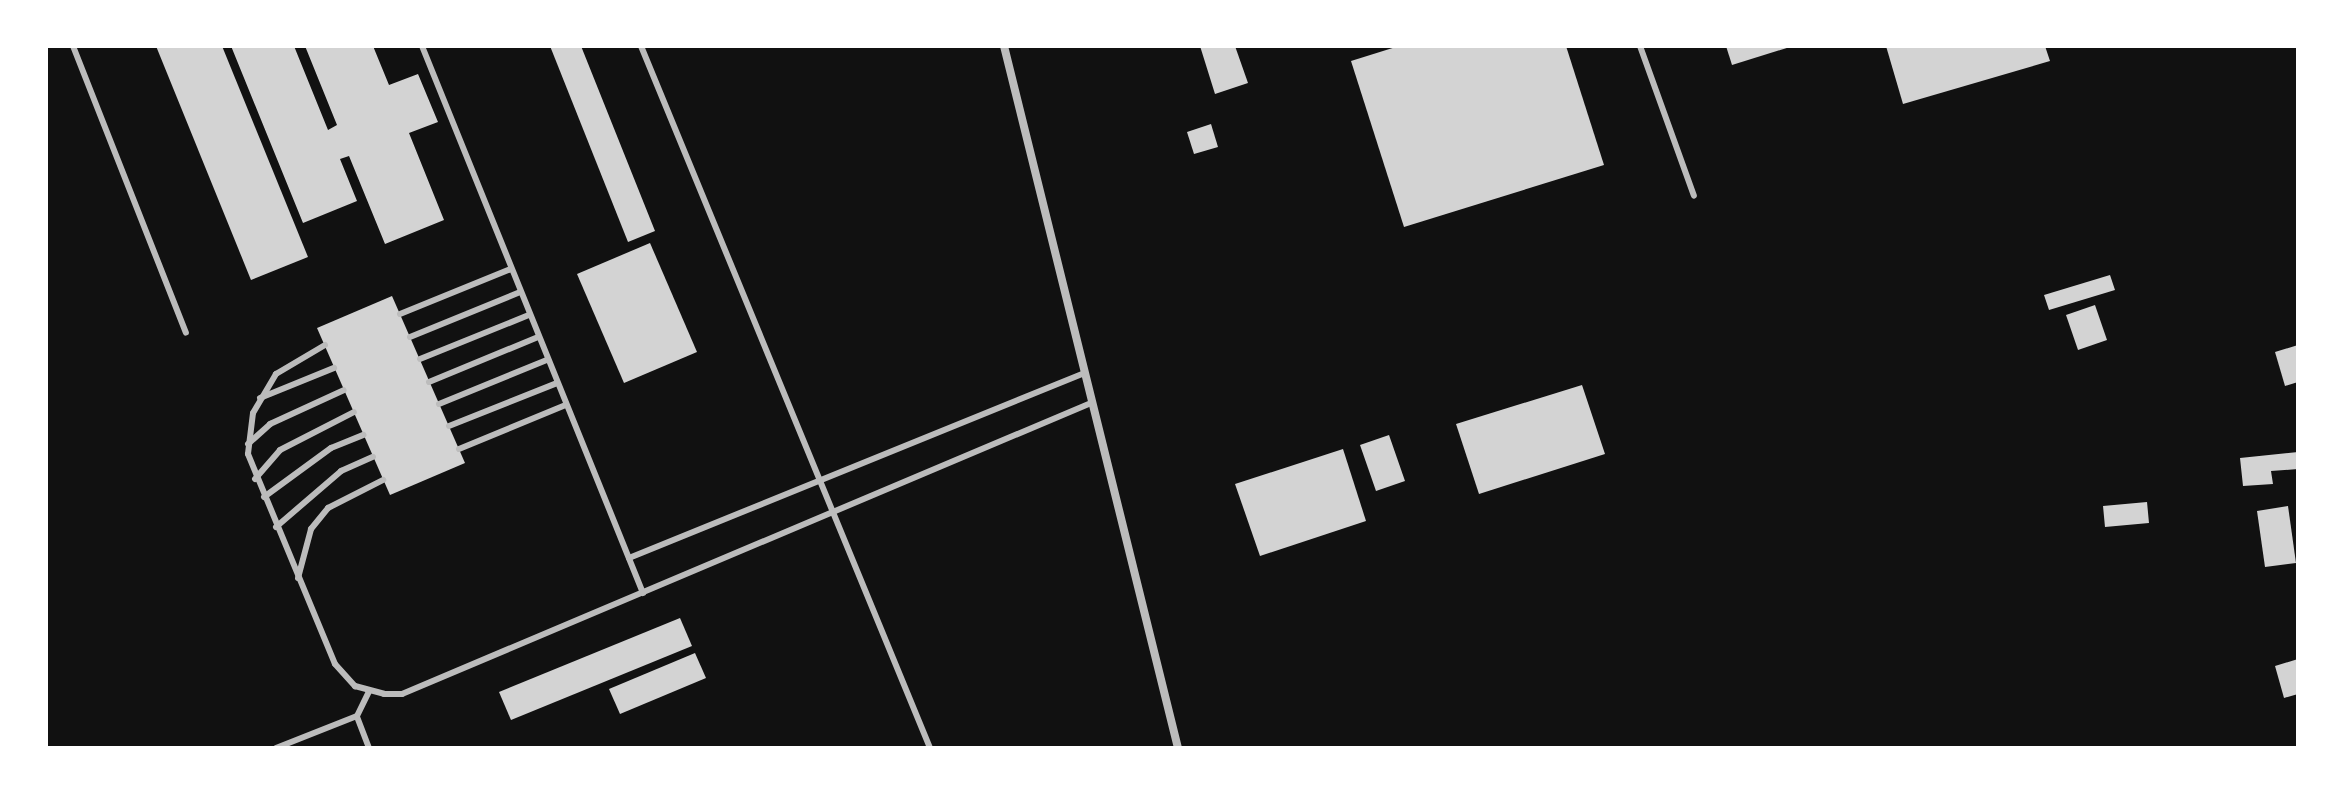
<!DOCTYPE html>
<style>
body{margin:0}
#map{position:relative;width:2344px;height:794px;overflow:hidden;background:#111;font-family:Rubik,sans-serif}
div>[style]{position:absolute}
.building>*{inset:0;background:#d3d3d3}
.service>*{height:6px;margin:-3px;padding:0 3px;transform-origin:3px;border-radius:3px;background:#bcbcbc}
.minor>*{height:8px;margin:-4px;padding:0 4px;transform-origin:4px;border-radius:4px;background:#bcbcbc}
span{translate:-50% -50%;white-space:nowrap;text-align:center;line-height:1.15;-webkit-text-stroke:7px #fff;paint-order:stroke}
.frame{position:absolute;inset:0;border:48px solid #fff;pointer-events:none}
</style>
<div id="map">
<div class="building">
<div style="clip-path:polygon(156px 46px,222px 46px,308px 257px,251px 280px)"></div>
<div style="clip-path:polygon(231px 46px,294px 46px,328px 130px,337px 125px,305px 46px,373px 46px,389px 85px,418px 74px,438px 122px,409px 133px,444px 220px,385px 244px,349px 156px,340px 159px,357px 201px,303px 223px)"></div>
<div style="clip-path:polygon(550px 46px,581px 46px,655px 231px,628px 242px)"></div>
<div style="clip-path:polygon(1200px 46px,1235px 46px,1248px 83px,1215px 94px)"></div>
<div style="clip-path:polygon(1399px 46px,1566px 46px,1604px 165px,1404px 227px,1351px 61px)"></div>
<div style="clip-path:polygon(1726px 46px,1790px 46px,1790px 47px,1732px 65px)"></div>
<div style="clip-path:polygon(1886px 46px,2045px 46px,2050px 61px,1903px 104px)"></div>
<div style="clip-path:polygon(1211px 124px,1218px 147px,1194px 154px,1187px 132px)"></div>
<div style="clip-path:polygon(650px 243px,697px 352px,624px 383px,577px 274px)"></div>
<div style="clip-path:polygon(2110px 275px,2115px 290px,2049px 310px,2044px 295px)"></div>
<div style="clip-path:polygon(392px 296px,465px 463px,390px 495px,317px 328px)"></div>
<div style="clip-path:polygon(2095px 305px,2107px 340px,2078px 350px,2066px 315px)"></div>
<div style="clip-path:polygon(2298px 345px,2298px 382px,2285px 386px,2275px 352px)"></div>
<div style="clip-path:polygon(1582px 385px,1605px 454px,1479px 494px,1456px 424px)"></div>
<div style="clip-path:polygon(1389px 435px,1405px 481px,1376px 491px,1360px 445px)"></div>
<div style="clip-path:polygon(1343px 449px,1366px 521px,1260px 556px,1235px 484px)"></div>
<div style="clip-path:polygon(2298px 452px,2298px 469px,2271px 471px,2273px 484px,2243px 486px,2240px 458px)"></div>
<div style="clip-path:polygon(2147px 502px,2149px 523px,2105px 527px,2103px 506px)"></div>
<div style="clip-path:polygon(2288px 506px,2296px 563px,2265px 567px,2257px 511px)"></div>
<div style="clip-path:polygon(680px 618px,692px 646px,511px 720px,499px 692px)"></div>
<div style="clip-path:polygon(695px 653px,706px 678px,620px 714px,609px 689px)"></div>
<div style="clip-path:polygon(2298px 659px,2298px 694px,2284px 698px,2275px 666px)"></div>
</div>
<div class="service">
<div style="left:73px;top:46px;width:308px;rotate:68.5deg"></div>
<div style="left:422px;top:46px;width:590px;rotate:68deg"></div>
<div style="left:641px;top:46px;width:759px;rotate:67.62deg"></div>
<div style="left:1640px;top:46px;width:159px;rotate:70.2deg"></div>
<div style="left:400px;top:314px;width:120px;rotate:-22.1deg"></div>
<div style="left:410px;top:337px;width:119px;rotate:-22.2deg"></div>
<div style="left:325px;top:345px;width:57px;rotate:149.4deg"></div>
<div style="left:276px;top:374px;width:45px;rotate:120.5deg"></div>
<div style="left:253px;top:413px;width:41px;rotate:97deg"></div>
<div style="left:248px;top:454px;width:227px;rotate:67.5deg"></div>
<div style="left:335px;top:664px;width:30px;rotate:48deg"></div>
<div style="left:355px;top:686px;width:30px;rotate:15deg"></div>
<div style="left:384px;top:694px;width:18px"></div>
<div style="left:402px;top:694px;width:748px;rotate:-22.9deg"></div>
<div style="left:420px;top:359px;width:118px;rotate:-22deg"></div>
<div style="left:429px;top:382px;width:118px;rotate:-22.4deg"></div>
<div style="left:260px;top:398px;width:80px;rotate:-22.1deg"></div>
<div style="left:439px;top:404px;width:117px;rotate:-22.2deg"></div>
<div style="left:449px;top:426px;width:116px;rotate:-21.7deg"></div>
<div style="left:248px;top:444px;width:30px;rotate:-42deg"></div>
<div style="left:270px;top:424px;width:81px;rotate:-24.7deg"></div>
<div style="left:459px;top:449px;width:116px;rotate:-22.4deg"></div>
<div style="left:255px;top:479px;width:38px;rotate:-49deg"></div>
<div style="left:280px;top:450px;width:83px;rotate:-27.2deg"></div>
<div style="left:264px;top:497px;width:83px;rotate:-36.2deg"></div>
<div style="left:331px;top:448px;width:35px;rotate:-22deg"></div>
<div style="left:276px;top:527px;width:86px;rotate:-40.7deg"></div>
<div style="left:341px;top:471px;width:35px;rotate:-24deg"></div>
<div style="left:629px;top:558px;width:491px;rotate:-22.1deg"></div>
<div style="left:298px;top:578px;width:51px;rotate:-75.1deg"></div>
<div style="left:311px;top:529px;width:27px;rotate:-51deg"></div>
<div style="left:328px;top:508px;width:62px;rotate:-27deg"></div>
<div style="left:276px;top:748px;width:87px;rotate:-21.6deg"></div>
<div style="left:369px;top:748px;width:34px;rotate:-111deg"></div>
<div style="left:357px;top:716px;width:28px;rotate:-64deg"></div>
</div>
<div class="minor">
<div style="left:1004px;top:46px;width:723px;rotate:76.08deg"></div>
</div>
<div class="frame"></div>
</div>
